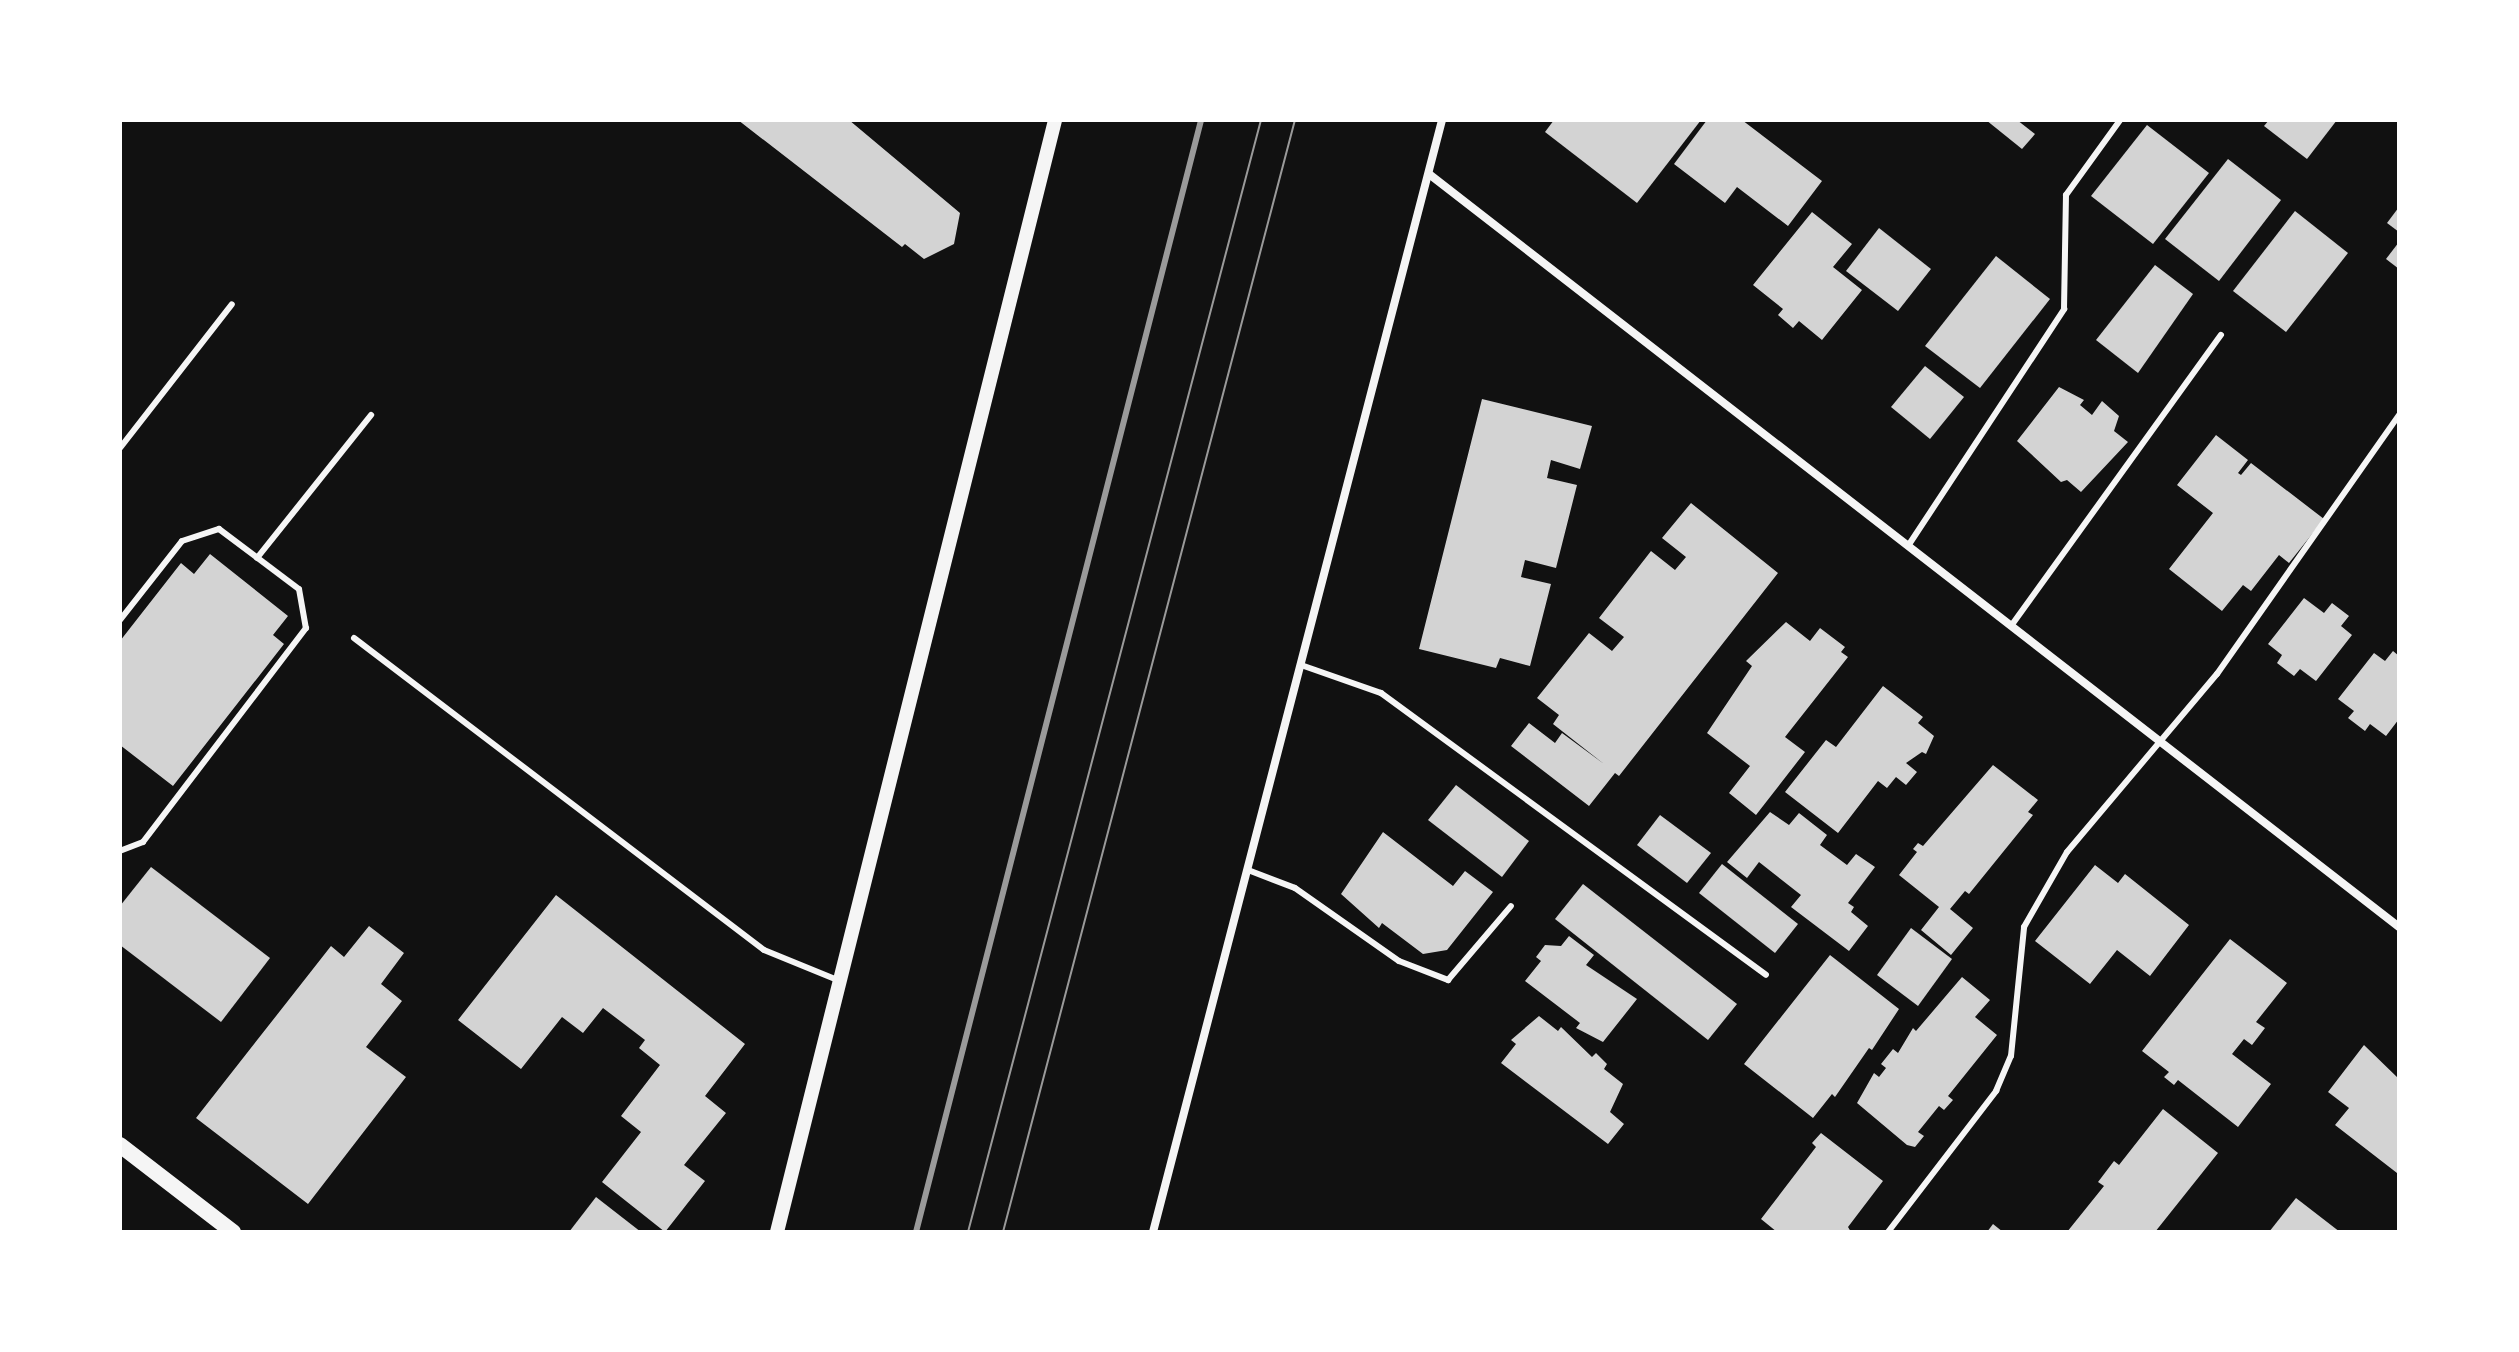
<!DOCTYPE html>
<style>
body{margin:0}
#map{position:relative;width:2519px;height:1352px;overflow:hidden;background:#111;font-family:"Titillium Web",sans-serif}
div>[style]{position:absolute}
.building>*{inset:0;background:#d3d3d3}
.service>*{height:6px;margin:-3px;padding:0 3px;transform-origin:3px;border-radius:3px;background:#f5f5f5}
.minor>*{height:8px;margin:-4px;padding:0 4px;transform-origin:4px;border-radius:4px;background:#f5f5f5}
.tertiary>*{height:14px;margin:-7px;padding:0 7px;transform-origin:7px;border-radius:7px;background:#f5f5f5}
.secondary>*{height:16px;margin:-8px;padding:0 8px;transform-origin:8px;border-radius:8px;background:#f5f5f5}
.tram>*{height:2px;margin:-1px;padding:0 1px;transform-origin:1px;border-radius:1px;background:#9a9a9a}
.rail>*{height:6px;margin:-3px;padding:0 3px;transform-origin:3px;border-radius:3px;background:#9a9a9a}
span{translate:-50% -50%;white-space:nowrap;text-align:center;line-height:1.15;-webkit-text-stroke:7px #fff;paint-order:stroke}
.frame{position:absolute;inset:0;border:122px solid #fff;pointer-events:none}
</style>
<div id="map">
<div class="building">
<div style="clip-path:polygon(738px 120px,849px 120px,960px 213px,954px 244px,924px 259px,905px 244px,902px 247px)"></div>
<div style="clip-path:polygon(1554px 120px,1701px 120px,1637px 203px,1545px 132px)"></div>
<div style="clip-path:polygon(1707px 120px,1742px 120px,1822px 181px,1788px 226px,1737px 187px,1725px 203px,1674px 164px)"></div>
<div style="clip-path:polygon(1986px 120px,2017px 120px,2035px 134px,2022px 149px)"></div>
<div style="clip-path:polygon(2269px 120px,2337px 120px,2307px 159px,2264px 126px)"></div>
<div style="clip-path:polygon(2147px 125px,2209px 173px,2153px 244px,2091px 196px)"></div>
<div style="clip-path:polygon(2228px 159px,2281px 200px,2219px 281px,2165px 239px)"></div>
<div style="clip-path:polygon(2399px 207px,2399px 232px,2387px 223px)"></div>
<div style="clip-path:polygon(2295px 211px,2348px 253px,2286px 332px,2233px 291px)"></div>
<div style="clip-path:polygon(1812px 212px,1852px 244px,1833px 267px,1862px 290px,1822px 340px,1799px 321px,1793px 328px,1778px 315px,1783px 309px,1753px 285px)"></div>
<div style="clip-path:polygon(1879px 228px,1931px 269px,1898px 311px,1846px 271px)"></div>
<div style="clip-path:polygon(2399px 242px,2399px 269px,2386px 259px)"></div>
<div style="clip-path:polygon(1996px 256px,2050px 299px,1980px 388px,1925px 346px)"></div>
<div style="clip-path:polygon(2155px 265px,2193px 294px,2138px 373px,2096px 340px)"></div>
<div style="clip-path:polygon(1925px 366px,1964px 397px,1930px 439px,1891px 407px)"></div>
<div style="clip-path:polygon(2059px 387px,2084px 400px,2080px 405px,2092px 415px,2102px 401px,2119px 416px,2114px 431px,2128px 442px,2081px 492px,2067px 480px,2061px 482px,2017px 441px)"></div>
<div style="clip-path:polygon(1482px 399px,1592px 426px,1580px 469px,1551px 460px,1547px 478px,1577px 485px,1556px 568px,1525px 560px,1521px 577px,1551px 584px,1530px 666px,1500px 658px,1496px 668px,1419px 649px)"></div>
<div style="clip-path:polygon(2216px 435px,2248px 460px,2238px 473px,2241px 475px,2251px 463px,2324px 519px,2289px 563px,2279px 555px,2251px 591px,2243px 585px,2222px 611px,2169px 569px,2213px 513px,2177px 485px)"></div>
<div style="clip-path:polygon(1691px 503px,1778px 573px,1619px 776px,1615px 773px,1589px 806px,1511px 746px,1529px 723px,1555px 743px,1562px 733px,1604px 764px,1553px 724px,1559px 715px,1537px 698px,1589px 633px,1612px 651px,1624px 637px,1599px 618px,1651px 551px,1675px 570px,1686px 557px,1662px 538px)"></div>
<div style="clip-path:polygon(210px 554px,288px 616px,273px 635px,284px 644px,173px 786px,120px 745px,120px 641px,181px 563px,194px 574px)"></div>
<div style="clip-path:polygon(2304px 598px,2324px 613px,2332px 603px,2349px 616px,2341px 626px,2352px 635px,2316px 681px,2300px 669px,2294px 676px,2277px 663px,2282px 655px,2268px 644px)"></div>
<div style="clip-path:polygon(1786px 622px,1810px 641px,1820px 628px,1845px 647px,1841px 652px,1848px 657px,1785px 737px,1805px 752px,1756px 815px,1729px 793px,1750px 766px,1707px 733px,1752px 666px,1746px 661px)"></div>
<div style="clip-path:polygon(2393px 651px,2399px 656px,2399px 719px,2386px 736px,2370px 724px,2365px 731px,2348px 718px,2354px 711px,2338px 699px,2374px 653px,2385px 661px)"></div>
<div style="clip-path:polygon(1883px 686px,1923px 717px,1918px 723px,1934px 736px,1926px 754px,1922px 752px,1906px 763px,1917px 772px,1906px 785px,1896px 777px,1887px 788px,1878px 781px,1838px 833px,1785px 792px,1826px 740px,1836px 747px)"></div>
<div style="clip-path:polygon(1993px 765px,2038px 800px,2028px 812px,2033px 815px,1969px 894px,1965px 891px,1950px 909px,1973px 928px,1951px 955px,1921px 930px,1939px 907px,1899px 875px,1917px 852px,1913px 849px,1918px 843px,1923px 846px)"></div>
<div style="clip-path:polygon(1456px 785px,1529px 841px,1502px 877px,1428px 820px)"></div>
<div style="clip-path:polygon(1770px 812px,1789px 825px,1799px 813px,1827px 835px,1820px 845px,1847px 865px,1856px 854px,1875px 867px,1848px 903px,1854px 907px,1851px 912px,1868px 926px,1849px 951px,1791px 907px,1801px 895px,1759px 862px,1747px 878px,1727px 862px)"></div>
<div style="clip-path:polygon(1660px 815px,1711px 853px,1687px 883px,1637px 845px)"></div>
<div style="clip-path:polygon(1383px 832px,1453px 886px,1465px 871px,1493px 892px,1447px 950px,1423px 954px,1382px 923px,1379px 928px,1341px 894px)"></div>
<div style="clip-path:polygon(1722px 864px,1798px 924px,1775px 953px,1699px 893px)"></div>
<div style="clip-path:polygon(2095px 865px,2118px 883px,2125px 874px,2189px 925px,2150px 976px,2117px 950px,2090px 984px,2035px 941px)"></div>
<div style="clip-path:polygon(151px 867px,270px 958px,221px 1022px,120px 945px,120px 906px)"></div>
<div style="clip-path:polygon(1583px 884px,1737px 1004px,1708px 1040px,1555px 919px)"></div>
<div style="clip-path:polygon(556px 895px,745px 1044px,705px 1096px,726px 1113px,684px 1165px,705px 1181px,665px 1232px,602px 1182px,641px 1132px,621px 1116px,660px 1065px,639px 1048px,645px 1040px,603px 1008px,583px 1033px,562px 1017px,521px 1069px,458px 1020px)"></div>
<div style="clip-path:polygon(369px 926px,404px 953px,381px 984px,402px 1001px,366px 1047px,406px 1077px,308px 1204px,196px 1118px,331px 946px,344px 957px)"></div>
<div style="clip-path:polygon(1911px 928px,1952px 959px,1918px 1006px,1877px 975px)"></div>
<div style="clip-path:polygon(1569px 936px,1594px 955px,1586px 965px,1637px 999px,1603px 1042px,1576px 1028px,1580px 1023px,1525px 981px,1541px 961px,1536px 957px,1545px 945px,1561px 946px)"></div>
<div style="clip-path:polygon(2230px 939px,2287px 983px,2256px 1022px,2265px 1028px,2252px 1045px,2244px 1039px,2232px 1054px,2271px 1084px,2238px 1127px,2178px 1080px,2174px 1085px,2164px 1077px,2169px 1072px,2142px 1051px)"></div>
<div style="clip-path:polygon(1830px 955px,1899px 1009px,1872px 1050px,1869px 1048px,1835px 1097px,1832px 1094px,1813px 1118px,1744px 1064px)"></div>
<div style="clip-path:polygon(1962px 977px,1990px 1000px,1975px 1017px,1997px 1035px,1948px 1096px,1953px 1100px,1944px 1110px,1939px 1106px,1918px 1132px,1924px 1136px,1915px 1147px,1907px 1145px,1857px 1103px,1874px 1073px,1879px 1077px,1886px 1068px,1881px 1064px,1893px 1049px,1898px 1053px,1913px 1028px,1916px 1031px)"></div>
<div style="clip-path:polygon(1539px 1016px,1558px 1031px,1561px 1027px,1592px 1057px,1596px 1053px,1607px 1064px,1604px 1069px,1623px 1084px,1610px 1112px,1624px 1124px,1608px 1144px,1501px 1063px,1516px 1044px,1511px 1040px)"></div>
<div style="clip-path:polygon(2364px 1045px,2399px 1079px,2397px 1173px,2335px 1125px,2349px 1108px,2328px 1092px)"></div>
<div style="clip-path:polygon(2163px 1109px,2218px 1153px,2155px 1232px,2067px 1232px,2104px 1186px,2098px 1182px,2114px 1161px,2119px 1165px)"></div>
<div style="clip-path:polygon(1821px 1133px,1883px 1181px,1848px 1227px,1851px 1232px,1777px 1232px,1761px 1219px,1816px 1147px,1812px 1143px)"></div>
<div style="clip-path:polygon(596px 1197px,641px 1232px,569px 1232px)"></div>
<div style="clip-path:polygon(2296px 1198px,2340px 1232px,2269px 1232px)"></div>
<div style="clip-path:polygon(1993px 1224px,2003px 1232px,1987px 1232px)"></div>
</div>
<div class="service">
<div style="left:120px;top:448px;width:182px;rotate:-52.1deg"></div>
<div style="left:1908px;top:546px;width:284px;rotate:-56.6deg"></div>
<div style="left:2064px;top:309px;width:114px;rotate:-89deg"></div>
<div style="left:2066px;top:195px;width:92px;rotate:-54.2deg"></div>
<div style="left:257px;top:558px;width:183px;rotate:-51.4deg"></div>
<div style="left:120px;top:620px;width:100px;rotate:-51.9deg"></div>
<div style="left:182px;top:541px;width:39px;rotate:-18deg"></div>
<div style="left:219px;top:529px;width:100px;rotate:36.9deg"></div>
<div style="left:299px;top:589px;width:40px;rotate:80deg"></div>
<div style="left:306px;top:628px;width:269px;rotate:127.3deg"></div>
<div style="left:143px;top:842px;width:25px;rotate:159deg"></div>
<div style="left:2011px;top:626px;width:359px;rotate:-54.2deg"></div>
<div style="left:354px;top:638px;width:515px;rotate:37.27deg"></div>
<div style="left:764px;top:950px;width:82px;rotate:22.2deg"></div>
<div style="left:1301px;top:665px;width:85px;rotate:19.3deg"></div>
<div style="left:1381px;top:693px;width:477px;rotate:36.2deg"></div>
<div style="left:1248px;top:870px;width:50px;rotate:21deg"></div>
<div style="left:1295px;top:888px;width:127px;rotate:35.1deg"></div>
<div style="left:1399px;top:961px;width:53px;rotate:21.2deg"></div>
<div style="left:1448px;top:980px;width:97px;rotate:-49.6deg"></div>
<div style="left:1888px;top:1232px;width:178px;rotate:-52.5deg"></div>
<div style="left:1996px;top:1091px;width:38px;rotate:-67deg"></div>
<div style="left:2011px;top:1056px;width:130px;rotate:-84.2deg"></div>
<div style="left:2024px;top:927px;width:86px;rotate:-60.2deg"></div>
<div style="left:2067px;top:852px;width:233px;rotate:-49.9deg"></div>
<div style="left:2217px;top:674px;width:317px;rotate:-54.9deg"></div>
</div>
<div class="minor">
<div style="left:1429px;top:174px;width:1228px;rotate:37.82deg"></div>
<div style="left:1153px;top:1232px;width:1149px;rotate:-75.43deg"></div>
</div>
<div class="tertiary">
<div style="left:777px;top:1232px;width:1146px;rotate:-75.96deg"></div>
</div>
<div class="secondary">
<div style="left:120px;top:1145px;width:143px;rotate:37.6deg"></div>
</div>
<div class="tram">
<div style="left:968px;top:1232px;width:1150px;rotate:-75.24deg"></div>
<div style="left:1003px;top:1232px;width:1150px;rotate:-75.29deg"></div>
</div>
<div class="rail">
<div style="left:916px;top:1232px;width:1148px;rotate:-75.62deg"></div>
</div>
<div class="frame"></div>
</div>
